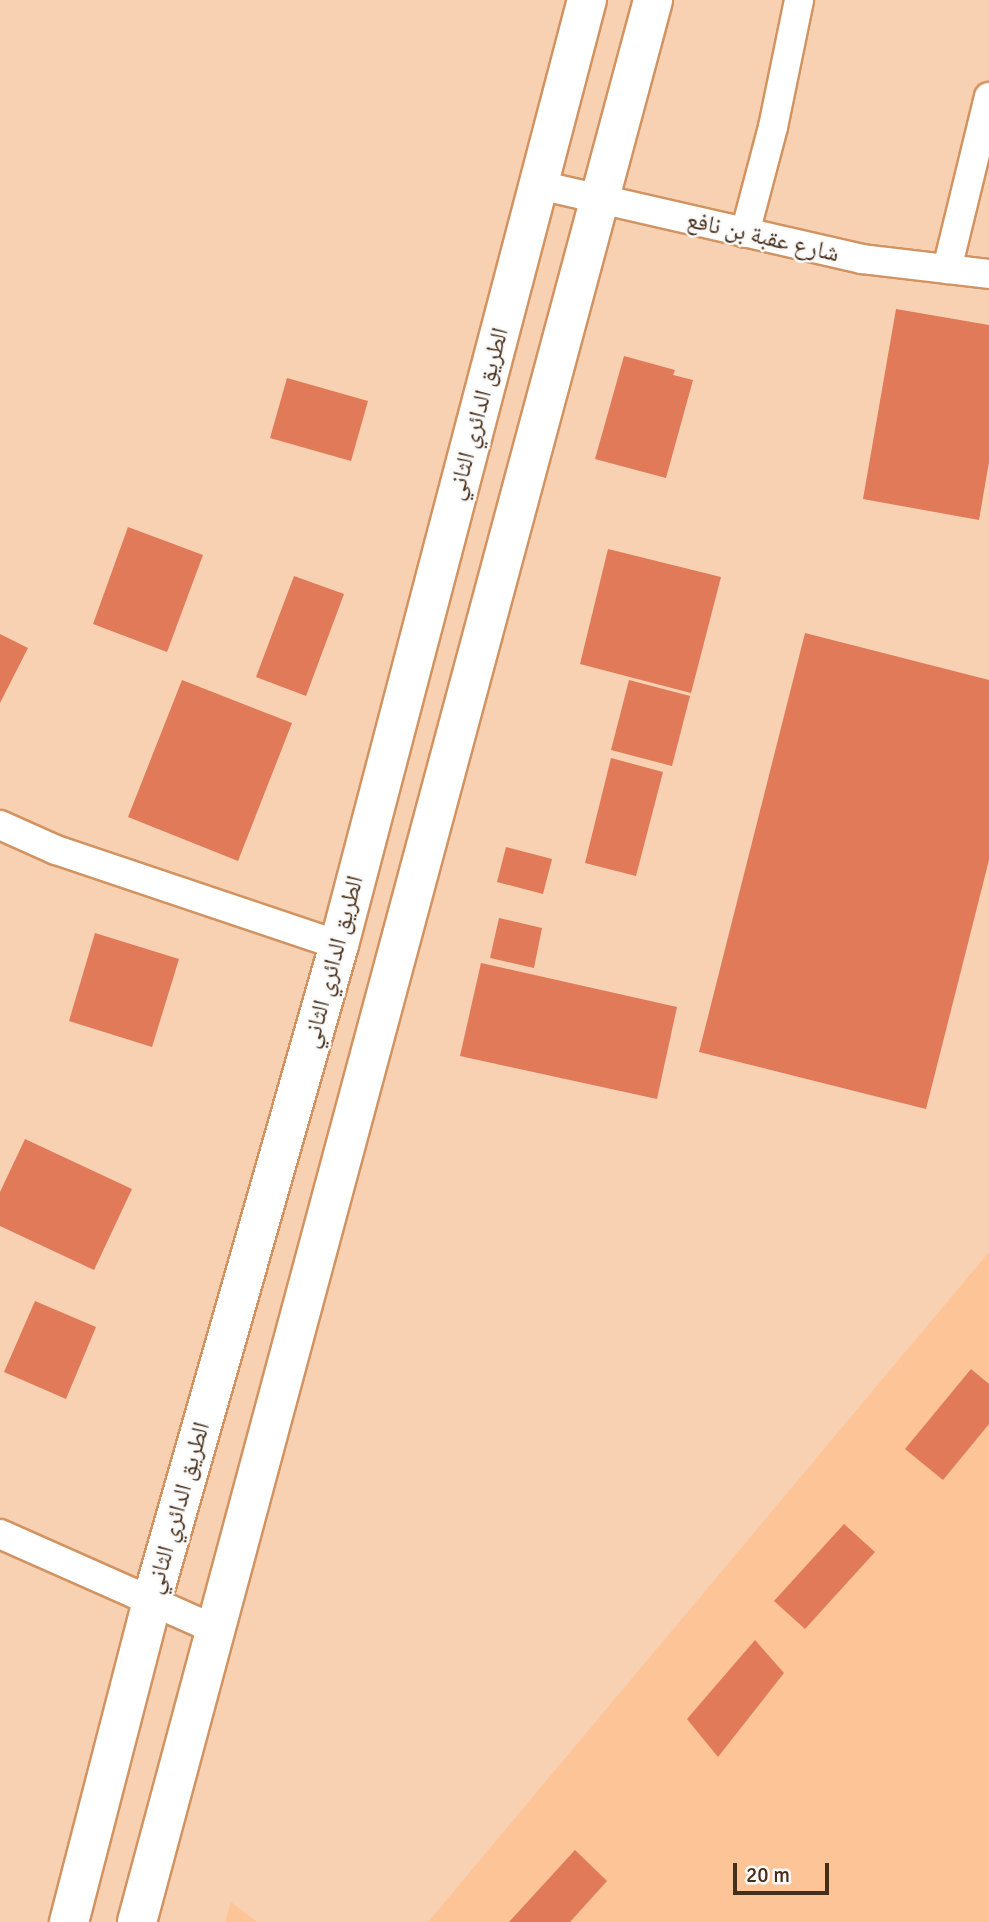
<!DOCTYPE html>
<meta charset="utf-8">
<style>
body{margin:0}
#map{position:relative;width:989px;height:1922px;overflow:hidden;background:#f8d1b3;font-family:Signika,"Noto Naskh Arabic",sans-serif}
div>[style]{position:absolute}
.built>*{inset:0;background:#fdc498}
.building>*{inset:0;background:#e07a58}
.roads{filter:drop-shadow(2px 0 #d19361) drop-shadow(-2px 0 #d19361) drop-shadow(0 2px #d19361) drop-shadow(0 -2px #d19361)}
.street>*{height:28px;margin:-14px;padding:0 14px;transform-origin:14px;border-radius:14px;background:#fff}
.primary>*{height:38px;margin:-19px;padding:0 19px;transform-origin:19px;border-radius:19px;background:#fff}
span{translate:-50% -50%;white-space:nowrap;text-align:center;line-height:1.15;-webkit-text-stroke:5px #fafafa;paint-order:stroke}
.street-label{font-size:24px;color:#472e19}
.scale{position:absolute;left:733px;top:1863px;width:96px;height:32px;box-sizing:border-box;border:4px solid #472e19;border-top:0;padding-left:9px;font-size:21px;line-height:24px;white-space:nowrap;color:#472e19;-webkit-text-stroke:5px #fafafa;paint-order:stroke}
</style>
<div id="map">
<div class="built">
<div style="clip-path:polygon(989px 1252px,989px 1922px,428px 1922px)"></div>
<div style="clip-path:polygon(231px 1902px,257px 1922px,225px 1922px)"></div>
</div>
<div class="building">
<div style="clip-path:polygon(896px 309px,989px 325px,989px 462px,979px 520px,863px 499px)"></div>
<div style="clip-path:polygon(624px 356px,675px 370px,673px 375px,693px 380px,666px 478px,595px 459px)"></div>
<div style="clip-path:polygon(287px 378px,368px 401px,351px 461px,270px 438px)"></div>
<div style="clip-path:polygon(128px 527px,203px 555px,167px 652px,93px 624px)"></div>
<div style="clip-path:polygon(608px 549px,721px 577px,691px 693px,580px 664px)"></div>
<div style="clip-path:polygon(294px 576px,344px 594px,306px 696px,256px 677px)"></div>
<div style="clip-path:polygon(805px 633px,989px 680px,989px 860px,926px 1109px,699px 1052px)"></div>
<div style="clip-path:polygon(0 634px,28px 648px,0 703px)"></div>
<div style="clip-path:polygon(182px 680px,292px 723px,238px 861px,128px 817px)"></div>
<div style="clip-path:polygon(629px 680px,690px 696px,672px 766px,611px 750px)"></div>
<div style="clip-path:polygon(611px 758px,663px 772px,636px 876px,585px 863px)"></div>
<div style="clip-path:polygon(506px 847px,552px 859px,543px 894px,497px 882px)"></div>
<div style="clip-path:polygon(499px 918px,542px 928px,534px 968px,490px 958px)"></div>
<div style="clip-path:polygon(95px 933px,179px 959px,152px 1047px,69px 1021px)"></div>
<div style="clip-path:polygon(481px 963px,677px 1007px,657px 1099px,460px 1056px)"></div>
<div style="clip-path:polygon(25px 1139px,132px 1189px,94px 1270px,0 1226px,0 1192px)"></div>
<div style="clip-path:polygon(35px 1301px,96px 1327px,66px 1399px,4px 1372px)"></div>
<div style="clip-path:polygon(971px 1369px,989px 1384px,989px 1424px,943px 1480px,905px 1449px)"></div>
<div style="clip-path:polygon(844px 1524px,875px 1552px,805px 1629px,774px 1601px)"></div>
<div style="clip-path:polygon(755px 1640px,784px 1673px,718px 1757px,687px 1719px)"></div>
<div style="clip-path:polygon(575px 1850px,607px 1881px,570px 1922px,509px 1922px)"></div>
</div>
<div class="roads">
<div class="street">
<div style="left:539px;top:185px;width:331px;rotate:12.9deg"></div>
<div style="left:862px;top:259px;width:128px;rotate:6.7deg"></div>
<div style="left:745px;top:233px;width:110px;rotate:-75.2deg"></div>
<div style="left:773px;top:127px;width:130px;rotate:-78.4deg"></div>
<div style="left:947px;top:269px;width:177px;rotate:-76.3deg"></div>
<div style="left:0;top:825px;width:61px;rotate:24.1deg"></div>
<div style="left:56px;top:850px;width:299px;rotate:18.6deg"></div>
<div style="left:0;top:1534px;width:237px;rotate:23.9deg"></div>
</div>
<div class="primary">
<div style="left:69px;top:1922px;width:333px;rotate:-75.5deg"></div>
<div style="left:152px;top:1600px;width:681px;rotate:-74.07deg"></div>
<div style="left:339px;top:945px;width:977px;rotate:-75.3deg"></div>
<div style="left:137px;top:1922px;width:1990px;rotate:-74.97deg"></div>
</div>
</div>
<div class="street-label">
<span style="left:763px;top:237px;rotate:13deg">شارع عقبة بن نافع</span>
<span style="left:478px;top:414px;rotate:-75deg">الطريق الدائري الثاني</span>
<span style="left:333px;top:962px;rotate:-75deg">الطريق الدائري الثاني</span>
<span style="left:178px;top:1508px;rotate:-74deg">الطريق الدائري الثاني</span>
</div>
<div class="scale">20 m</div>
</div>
